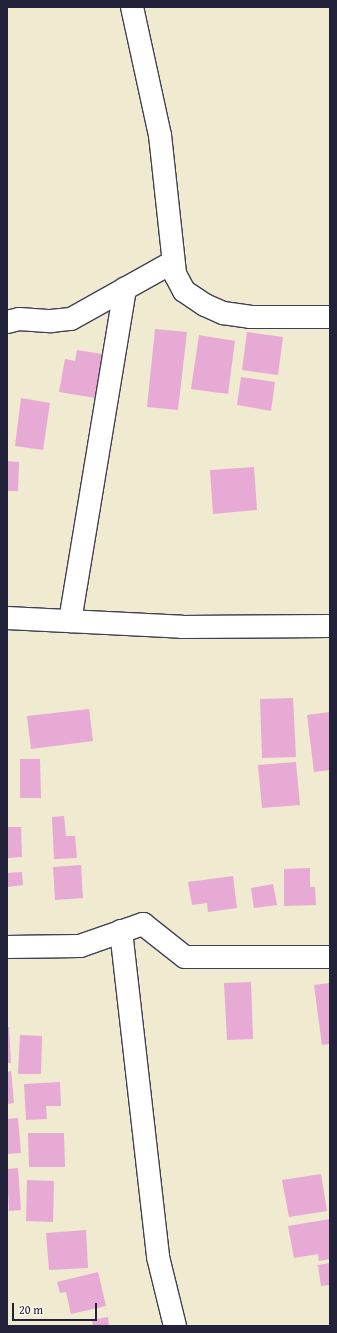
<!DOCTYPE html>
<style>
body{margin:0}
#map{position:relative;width:337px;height:1333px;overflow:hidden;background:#efead0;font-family:"Gentium Book Plus",serif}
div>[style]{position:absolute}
.building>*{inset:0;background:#e6aad5}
.roads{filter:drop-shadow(1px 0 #414051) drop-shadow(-1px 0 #414051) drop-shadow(0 1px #414051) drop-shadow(0 -1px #414051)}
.minor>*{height:22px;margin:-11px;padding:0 11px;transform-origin:11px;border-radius:11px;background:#fff}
span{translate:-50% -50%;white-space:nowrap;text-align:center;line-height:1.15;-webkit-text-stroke:4px #fbf7ec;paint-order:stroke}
.frame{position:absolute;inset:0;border:8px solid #22223b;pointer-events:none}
.scale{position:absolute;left:12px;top:1303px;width:85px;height:18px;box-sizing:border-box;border:2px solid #22223b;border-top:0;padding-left:5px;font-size:12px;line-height:14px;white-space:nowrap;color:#22223b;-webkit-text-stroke:3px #fbf7ec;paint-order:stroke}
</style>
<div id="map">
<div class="building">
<div style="clip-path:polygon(155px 329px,187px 332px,178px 410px,147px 407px)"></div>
<div style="clip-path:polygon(247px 332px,283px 337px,278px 375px,242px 370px)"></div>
<div style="clip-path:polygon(199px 335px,235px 341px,228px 394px,191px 389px)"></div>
<div style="clip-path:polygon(77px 350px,102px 354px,96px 398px,59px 392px,65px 359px,75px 361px)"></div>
<div style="clip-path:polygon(241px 377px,275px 382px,271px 411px,237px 405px)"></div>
<div style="clip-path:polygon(21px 398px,50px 403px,43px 450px,15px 446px)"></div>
<div style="clip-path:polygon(7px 461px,19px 462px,18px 491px,7px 491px)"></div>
<div style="clip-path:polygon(254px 467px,257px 510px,213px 514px,210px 470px)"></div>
<div style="clip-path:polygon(293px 698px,296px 757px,262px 758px,260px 699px)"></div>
<div style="clip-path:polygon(89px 709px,93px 741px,31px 749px,27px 716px)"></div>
<div style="clip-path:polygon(330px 712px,330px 770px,314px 772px,307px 715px)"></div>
<div style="clip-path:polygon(20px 759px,40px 759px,41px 798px,20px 798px)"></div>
<div style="clip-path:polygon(296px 762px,300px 805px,262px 808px,258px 765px)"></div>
<div style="clip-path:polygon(64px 816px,66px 836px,75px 836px,77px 858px,54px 859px,52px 817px)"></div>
<div style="clip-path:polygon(7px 827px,21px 827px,22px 857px,7px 858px)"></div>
<div style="clip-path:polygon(81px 865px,83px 898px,55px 900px,53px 867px)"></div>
<div style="clip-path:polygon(310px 868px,310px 887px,315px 887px,316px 905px,284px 906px,284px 869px)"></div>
<div style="clip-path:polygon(22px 872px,23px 885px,7px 887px,7px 873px)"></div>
<div style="clip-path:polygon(233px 876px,237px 908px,208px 912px,207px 903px,192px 905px,188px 882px)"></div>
<div style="clip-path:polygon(273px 884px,277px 905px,254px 908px,251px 888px)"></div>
<div style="clip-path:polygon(251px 982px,253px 1039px,227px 1040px,224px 983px)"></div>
<div style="clip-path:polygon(330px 983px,330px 1044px,322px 1045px,314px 985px)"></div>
<div style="clip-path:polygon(7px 1027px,9px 1027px,11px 1063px,7px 1063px)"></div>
<div style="clip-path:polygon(20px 1035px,42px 1036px,41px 1074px,18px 1074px)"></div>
<div style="clip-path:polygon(11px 1071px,14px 1103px,7px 1104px,7px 1072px)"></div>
<div style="clip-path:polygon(60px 1082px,61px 1106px,46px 1106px,47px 1119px,26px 1120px,24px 1084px)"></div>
<div style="clip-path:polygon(18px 1118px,21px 1153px,7px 1154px,7px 1119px)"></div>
<div style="clip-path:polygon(28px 1133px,64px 1133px,65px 1167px,29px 1167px)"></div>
<div style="clip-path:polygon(18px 1168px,21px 1210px,9px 1211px,7px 1169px)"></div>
<div style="clip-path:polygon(321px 1174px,327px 1211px,289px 1217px,282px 1180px)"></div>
<div style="clip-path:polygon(27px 1180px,54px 1181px,53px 1222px,26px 1221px)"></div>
<div style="clip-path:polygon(330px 1219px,330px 1259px,319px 1261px,318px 1254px,294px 1258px,288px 1226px)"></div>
<div style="clip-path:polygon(86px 1230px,88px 1268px,49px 1270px,46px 1233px)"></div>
<div style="clip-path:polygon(330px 1263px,330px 1285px,321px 1286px,318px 1265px)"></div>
<div style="clip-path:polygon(98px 1272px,106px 1306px,71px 1314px,66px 1292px,60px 1293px,57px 1282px)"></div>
<div style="clip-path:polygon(108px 1317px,109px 1326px,93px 1326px,92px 1320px)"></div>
</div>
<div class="roads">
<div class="minor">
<div style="left:132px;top:7px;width:131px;rotate:77.7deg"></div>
<div style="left:160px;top:135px;width:140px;rotate:83.8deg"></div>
<div style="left:175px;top:274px;width:19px;rotate:62deg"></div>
<div style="left:184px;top:291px;width:25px;rotate:34deg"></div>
<div style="left:205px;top:305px;width:20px;rotate:24deg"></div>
<div style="left:223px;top:313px;width:27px;rotate:8deg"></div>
<div style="left:250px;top:317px;width:80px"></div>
<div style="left:7px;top:322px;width:12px;rotate:-14deg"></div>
<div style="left:19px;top:319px;width:32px;rotate:4deg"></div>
<div style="left:51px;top:321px;width:20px;rotate:-6deg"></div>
<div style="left:71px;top:319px;width:117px;rotate:-29.2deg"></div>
<div style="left:7px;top:618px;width:175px;rotate:2.9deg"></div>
<div style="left:182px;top:627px;width:148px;rotate:-0.4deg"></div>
<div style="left:70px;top:621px;width:337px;rotate:-80.6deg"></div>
<div style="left:121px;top:931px;width:328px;rotate:83.5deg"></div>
<div style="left:158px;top:1257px;width:71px;rotate:76.2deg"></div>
<div style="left:7px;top:947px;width:73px;rotate:-0.8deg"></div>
<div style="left:80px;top:946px;width:67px;rotate:-19.2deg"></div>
<div style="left:143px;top:924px;width:53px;rotate:38.2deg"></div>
<div style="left:185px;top:957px;width:145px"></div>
</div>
</div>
<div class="frame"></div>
<div class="scale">20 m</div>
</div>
